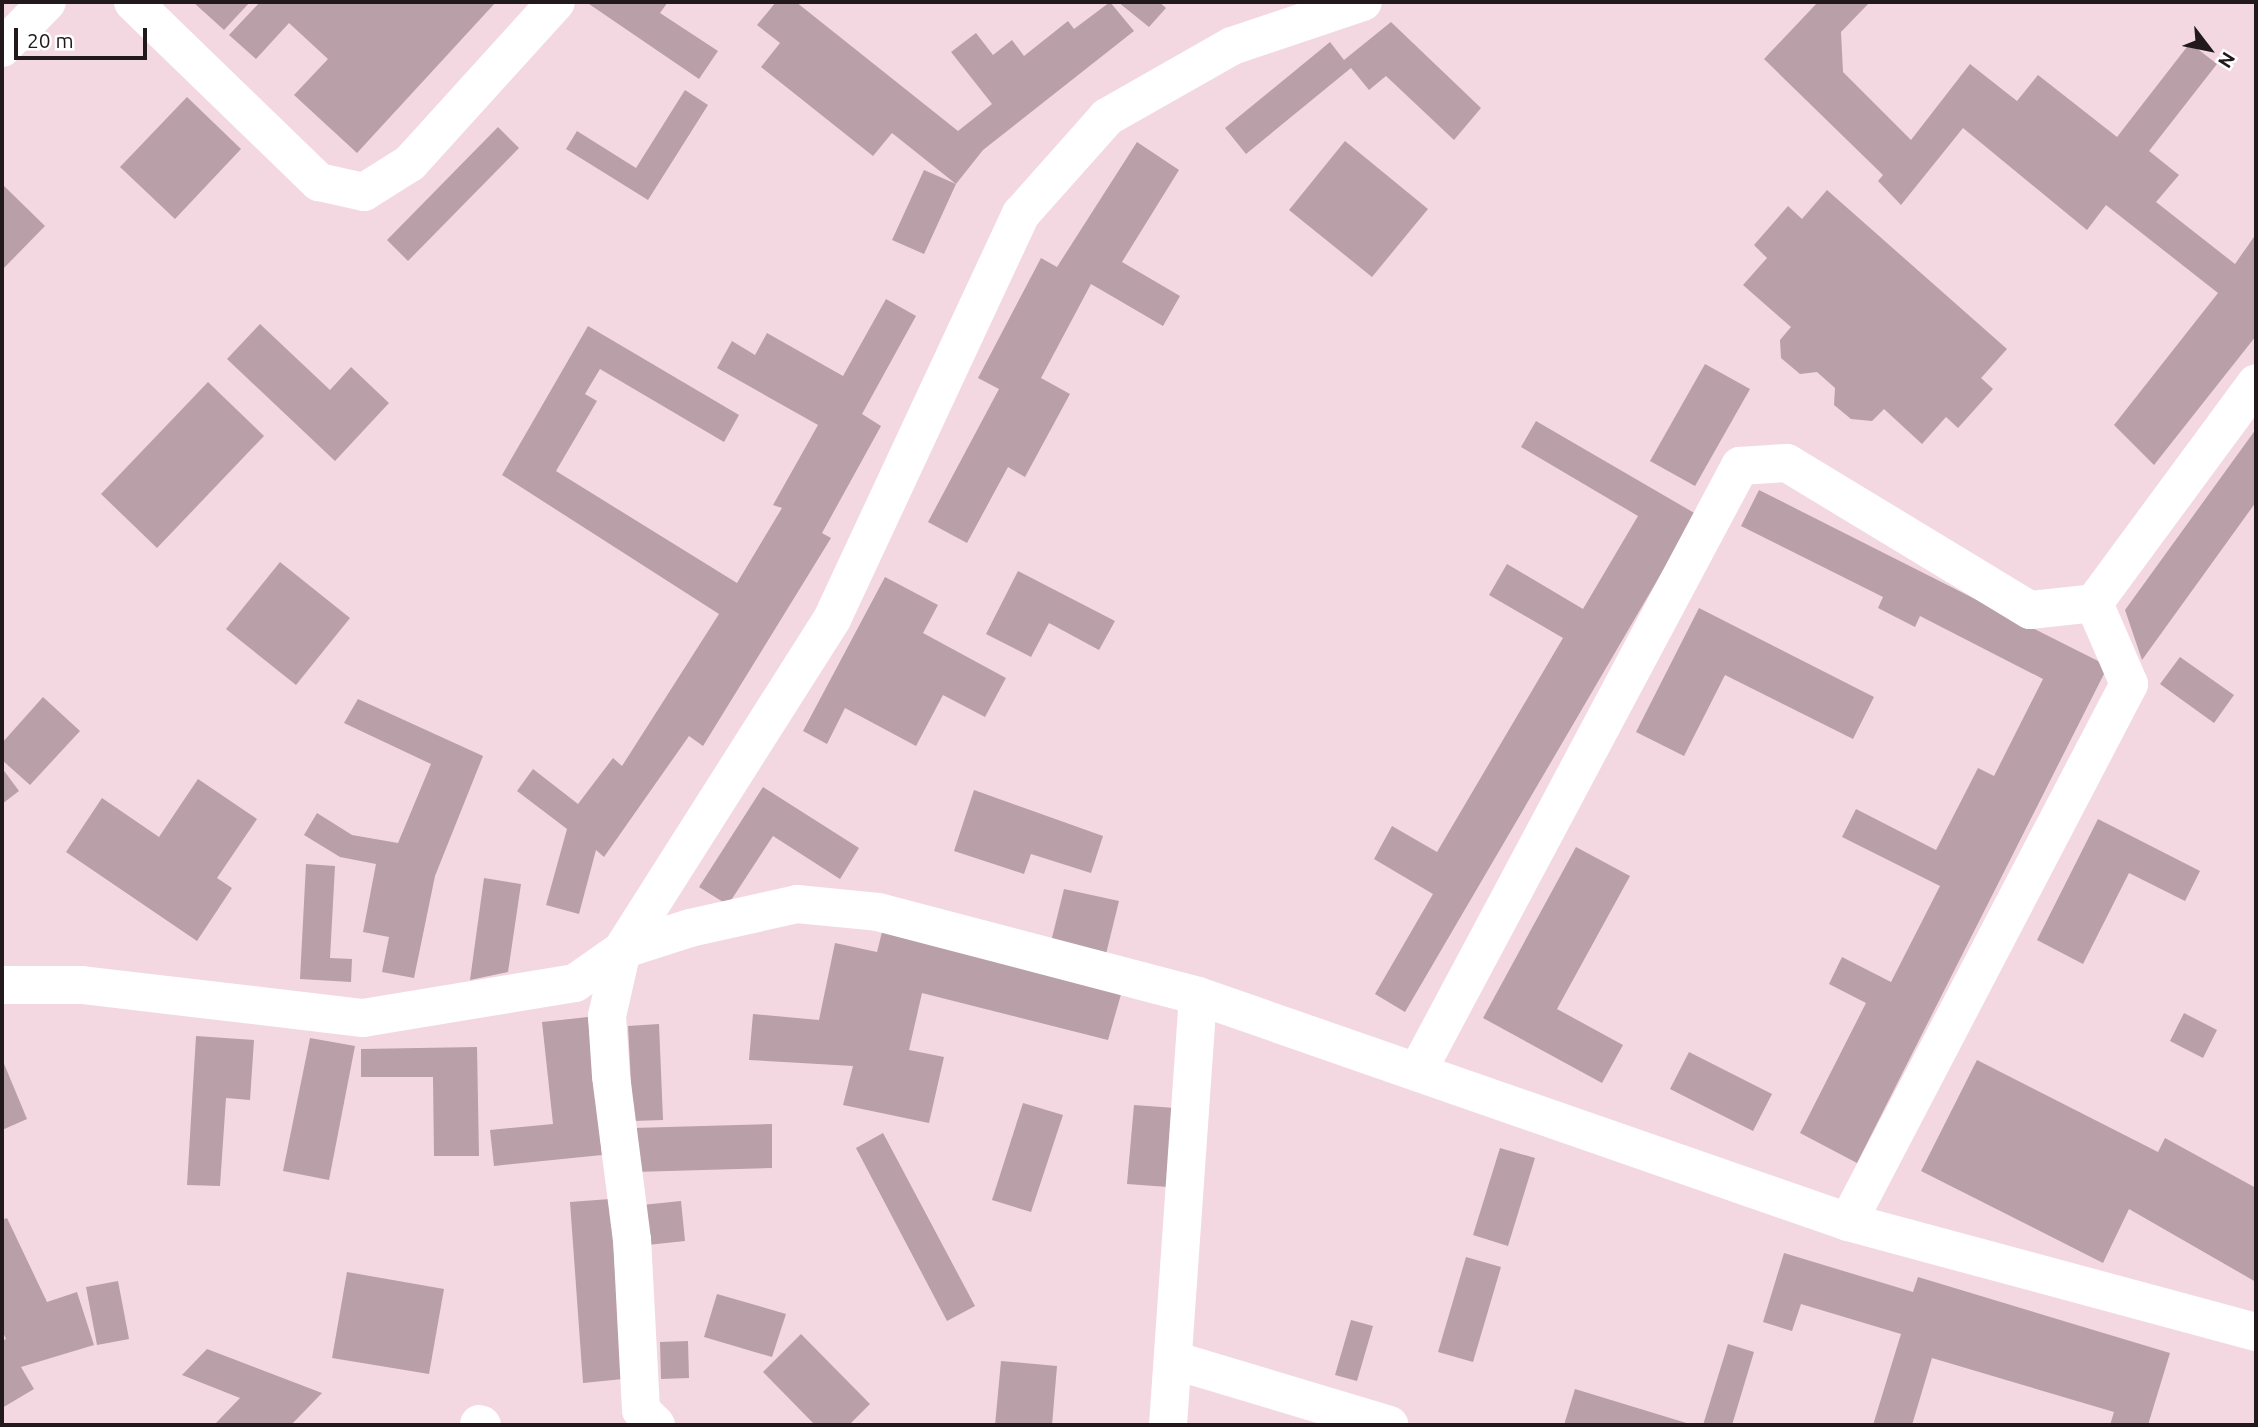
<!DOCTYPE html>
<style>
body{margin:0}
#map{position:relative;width:2258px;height:1427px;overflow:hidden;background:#f3d8e2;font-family:Ubuntu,sans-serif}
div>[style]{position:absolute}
.building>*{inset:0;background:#b89fa8}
.minor>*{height:38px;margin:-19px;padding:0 19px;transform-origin:19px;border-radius:19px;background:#fff}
span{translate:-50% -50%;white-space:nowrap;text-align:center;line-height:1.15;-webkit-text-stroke:6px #fff;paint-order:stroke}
.frame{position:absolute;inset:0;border:4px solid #22191d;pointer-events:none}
.north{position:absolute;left:2174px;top:14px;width:70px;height:70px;-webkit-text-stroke:5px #fff;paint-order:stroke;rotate:122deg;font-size:19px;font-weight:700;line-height:28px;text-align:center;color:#22191d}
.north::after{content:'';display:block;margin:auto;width:24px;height:32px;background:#22191d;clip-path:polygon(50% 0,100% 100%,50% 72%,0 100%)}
.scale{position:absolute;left:14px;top:28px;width:133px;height:32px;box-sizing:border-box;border:4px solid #22191d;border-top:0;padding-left:9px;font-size:21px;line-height:24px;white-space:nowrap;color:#22191d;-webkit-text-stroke:5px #fff;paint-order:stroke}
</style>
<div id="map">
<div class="building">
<div style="clip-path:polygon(193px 2px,250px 2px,224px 30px)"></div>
<div style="clip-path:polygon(260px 2px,496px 2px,357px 153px,294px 95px,328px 59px,289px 23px,256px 59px,229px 35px)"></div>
<div style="clip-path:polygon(591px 2px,668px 2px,660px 13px,718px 51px,699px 79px,589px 4px)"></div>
<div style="clip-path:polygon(776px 2px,796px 2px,958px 131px,992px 104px,951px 52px,976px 33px,993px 55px,1012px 40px,1024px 56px,1068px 21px,1074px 29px,1110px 2px,1134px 31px,983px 150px,956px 184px,892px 133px,873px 156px,761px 67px,780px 43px,757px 25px)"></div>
<div style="clip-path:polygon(1118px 2px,1159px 2px,1166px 8px,1149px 27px)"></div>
<div style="clip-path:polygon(1818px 2px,1870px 2px,1841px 32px,1843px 72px,1911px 140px,1970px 64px,2017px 101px,2038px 75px,2117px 137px,2190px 43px,2217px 64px,2149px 151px,2179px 175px,2156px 202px,2235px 264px,2256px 234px,2256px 336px,2154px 465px,2114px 425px,2218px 293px,2106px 205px,2087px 230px,1963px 128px,1901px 205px,1878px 181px,1883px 175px,1764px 59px)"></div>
<div style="clip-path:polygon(1391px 22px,1481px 108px,1454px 140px,1386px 76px,1369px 90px,1351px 68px,1246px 154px,1225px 128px,1330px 42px,1344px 60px)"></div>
<div style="clip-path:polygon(685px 90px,708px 105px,648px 200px,566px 149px,577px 131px,636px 168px)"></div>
<div style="clip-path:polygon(187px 97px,241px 149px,175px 219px,120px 167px)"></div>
<div style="clip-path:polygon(498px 127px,519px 148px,408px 261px,387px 240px)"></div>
<div style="clip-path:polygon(1345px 141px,1428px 209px,1372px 277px,1289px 210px)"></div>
<div style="clip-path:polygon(1137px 142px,1179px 170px,1122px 262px,1180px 296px,1163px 326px,1091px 284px,1041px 378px,1070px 394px,1025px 477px,1008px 467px,967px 543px,928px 522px,999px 389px,978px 378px,1041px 258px,1057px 267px)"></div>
<div style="clip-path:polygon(924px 170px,956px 184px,924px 254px,892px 240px)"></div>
<div style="clip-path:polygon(2px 184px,45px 226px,2px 270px)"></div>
<div style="clip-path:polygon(1827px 190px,2007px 349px,1981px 378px,1993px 389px,1958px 428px,1946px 417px,1922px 444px,1884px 409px,1872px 421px,1851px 419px,1834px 405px,1835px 388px,1817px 372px,1800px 374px,1781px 358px,1780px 340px,1791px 327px,1743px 285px,1767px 258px,1754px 245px,1788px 206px,1802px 219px)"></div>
<div style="clip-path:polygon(886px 299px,916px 316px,862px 414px,881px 426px,822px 533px,831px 538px,703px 746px,689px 736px,604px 857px,596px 850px,579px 914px,546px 905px,567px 829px,517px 791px,533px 769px,578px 804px,613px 758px,622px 766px,719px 614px,502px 475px,588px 326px,739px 415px,724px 442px,600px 369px,585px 394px,597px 401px,556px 471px,737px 583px,782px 508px,773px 505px,818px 425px,717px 368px,732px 341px,755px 355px,767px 333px,843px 376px)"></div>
<div style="clip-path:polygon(260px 324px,330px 390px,351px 367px,389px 403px,335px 461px,227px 359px)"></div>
<div style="clip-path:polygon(1705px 364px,1750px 389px,1695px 486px,1650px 461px)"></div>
<div style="clip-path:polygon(208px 382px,264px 436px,157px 548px,101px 494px)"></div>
<div style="clip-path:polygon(1536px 421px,1696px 514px,1405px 1012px,1375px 994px,1433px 894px,1374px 859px,1392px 826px,1437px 852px,1563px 638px,1489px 595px,1507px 564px,1583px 609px,1638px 516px,1521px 447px)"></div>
<div style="clip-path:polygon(2256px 429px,2256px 502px,2142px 660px,2125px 610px)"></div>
<div style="clip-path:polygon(1759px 490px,2108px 666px,1857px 1163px,1800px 1133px,1866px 1003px,1829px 984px,1842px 957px,1891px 982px,1940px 886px,1842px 837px,1856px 809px,1936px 850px,1978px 768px,1994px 776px,2043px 679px,1920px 616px,1915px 627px,1878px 608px,1883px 597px,1741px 526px)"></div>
<div style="clip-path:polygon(280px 562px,350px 618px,296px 685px,226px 629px)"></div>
<div style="clip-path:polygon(1018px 571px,1115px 621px,1099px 650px,1049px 623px,1031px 657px,986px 634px)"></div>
<div style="clip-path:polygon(885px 577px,938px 605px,923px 633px,1006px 678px,985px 717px,943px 695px,916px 746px,845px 708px,827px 744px,803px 731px)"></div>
<div style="clip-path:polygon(1699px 608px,1874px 697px,1853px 739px,1725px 675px,1684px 756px,1636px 732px)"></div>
<div style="clip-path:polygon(2180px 657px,2234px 695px,2214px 723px,2160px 684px)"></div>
<div style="clip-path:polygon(43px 697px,80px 731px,30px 785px,2px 760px,2px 743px)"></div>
<div style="clip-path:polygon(358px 699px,483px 756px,435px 876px,414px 978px,382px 972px,389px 937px,363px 932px,376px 864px,340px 857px,304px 835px,317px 813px,352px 835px,398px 843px,431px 764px,344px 723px)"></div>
<div style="clip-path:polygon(2px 768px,19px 791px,2px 804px)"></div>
<div style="clip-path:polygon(198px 779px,257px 819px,217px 878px,232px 888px,197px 941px,66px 852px,102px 798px,159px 837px)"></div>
<div style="clip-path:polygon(763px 787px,859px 848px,840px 879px,773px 836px,728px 905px,699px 887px)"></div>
<div style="clip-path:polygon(974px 790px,1103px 836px,1091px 873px,1031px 854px,1024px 874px,954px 851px)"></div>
<div style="clip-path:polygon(2098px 819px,2200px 871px,2185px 901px,2129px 873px,2083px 964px,2037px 940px)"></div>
<div style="clip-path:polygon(1576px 847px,1630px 876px,1557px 1009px,1623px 1045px,1602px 1083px,1483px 1018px)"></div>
<div style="clip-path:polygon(306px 864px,335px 866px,330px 958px,352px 959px,351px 982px,300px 979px)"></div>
<div style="clip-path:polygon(484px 878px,521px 884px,508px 972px,470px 980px)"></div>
<div style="clip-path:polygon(1064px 889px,1119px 901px,1105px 958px,1050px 946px)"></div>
<div style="clip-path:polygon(882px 932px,1122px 991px,1108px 1040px,922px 993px,909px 1050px,944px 1057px,929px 1123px,843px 1105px,853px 1066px,749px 1060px,753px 1014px,819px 1020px,835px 943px,877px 952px)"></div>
<div style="clip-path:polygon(2184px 1013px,2217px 1030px,2203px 1058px,2170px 1041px)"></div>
<div style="clip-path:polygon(588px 1017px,602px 1155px,494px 1166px,490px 1130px,553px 1124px,542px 1022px)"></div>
<div style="clip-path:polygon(659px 1024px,663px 1120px,633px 1121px,628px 1026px)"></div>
<div style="clip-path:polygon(196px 1036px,254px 1040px,250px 1100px,226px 1098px,220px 1186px,187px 1185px)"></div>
<div style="clip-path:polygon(310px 1038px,355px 1046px,329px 1180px,283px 1171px)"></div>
<div style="clip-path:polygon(477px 1047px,479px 1156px,434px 1156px,433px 1077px,361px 1077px,361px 1049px)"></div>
<div style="clip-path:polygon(1689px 1052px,1772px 1094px,1753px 1131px,1670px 1089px)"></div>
<div style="clip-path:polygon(2px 1059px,27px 1119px,2px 1130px)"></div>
<div style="clip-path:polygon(1977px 1060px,2158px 1152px,2165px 1138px,2256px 1188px,2256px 1282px,2129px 1209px,2103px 1263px,1921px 1171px)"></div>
<div style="clip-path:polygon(1023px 1103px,1063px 1115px,1031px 1212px,992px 1200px)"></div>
<div style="clip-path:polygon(1134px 1105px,1175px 1108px,1168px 1187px,1127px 1184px)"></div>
<div style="clip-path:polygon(772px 1124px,772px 1168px,634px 1172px,633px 1128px)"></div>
<div style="clip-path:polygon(883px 1133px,975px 1306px,947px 1321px,856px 1148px)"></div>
<div style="clip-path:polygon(1500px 1148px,1535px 1158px,1508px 1246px,1473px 1235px)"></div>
<div style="clip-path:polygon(610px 1199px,623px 1379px,583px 1383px,570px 1202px)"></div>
<div style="clip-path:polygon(681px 1201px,685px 1241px,647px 1245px,642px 1205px)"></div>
<div style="clip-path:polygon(7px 1218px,47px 1302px,77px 1292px,94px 1345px,21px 1367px,34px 1389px,2px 1408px,2px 1341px,6px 1339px,2px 1330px,2px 1220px)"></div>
<div style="clip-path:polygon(1784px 1253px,1913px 1292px,1918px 1277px,2170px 1353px,2148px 1425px,2110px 1425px,2114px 1412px,1932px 1358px,1912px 1425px,1873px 1425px,1901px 1334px,1801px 1304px,1792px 1331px,1763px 1322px)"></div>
<div style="clip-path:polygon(1466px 1257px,1501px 1267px,1473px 1362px,1438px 1352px)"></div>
<div style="clip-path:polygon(347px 1272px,444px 1289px,429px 1374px,332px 1358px)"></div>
<div style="clip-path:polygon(118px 1281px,129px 1339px,97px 1345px,86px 1287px)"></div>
<div style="clip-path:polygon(717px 1294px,786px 1314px,772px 1357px,704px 1337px)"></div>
<div style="clip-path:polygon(1351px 1320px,1373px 1326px,1357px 1381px,1335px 1375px)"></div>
<div style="clip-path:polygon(801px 1334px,870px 1404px,849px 1425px,815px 1425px,763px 1372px)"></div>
<div style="clip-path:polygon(688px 1341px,689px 1378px,661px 1379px,660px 1342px)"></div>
<div style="clip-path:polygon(1728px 1344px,1754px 1352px,1732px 1425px,1703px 1425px)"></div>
<div style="clip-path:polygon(207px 1349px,322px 1393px,291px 1425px,214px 1425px,240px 1398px,182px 1375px)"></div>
<div style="clip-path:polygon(1001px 1361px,1057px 1366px,1052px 1425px,995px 1425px)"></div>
<div style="clip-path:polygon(1575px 1389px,1693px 1425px,1564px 1425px)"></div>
</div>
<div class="minor">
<div style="left:133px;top:2px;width:259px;rotate:44.1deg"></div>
<div style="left:319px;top:182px;width:46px;rotate:12.5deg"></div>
<div style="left:364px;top:192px;width:54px;rotate:-32.2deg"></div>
<div style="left:410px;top:163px;width:217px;rotate:-47.8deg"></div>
<div style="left:2px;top:48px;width:64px;rotate:-45.6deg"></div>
<div style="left:2px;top:985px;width:80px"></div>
<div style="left:82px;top:985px;width:283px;rotate:6.7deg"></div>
<div style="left:363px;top:1018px;width:215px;rotate:-9.4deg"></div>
<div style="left:575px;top:983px;width:57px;rotate:-35.1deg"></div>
<div style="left:622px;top:950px;width:392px;rotate:-57.6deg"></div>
<div style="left:832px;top:619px;width:447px;rotate:-65deg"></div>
<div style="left:1021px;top:214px;width:130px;rotate:-48.4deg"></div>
<div style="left:1107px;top:117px;width:144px;rotate:-29.6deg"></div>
<div style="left:1232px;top:46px;width:138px;rotate:-18.6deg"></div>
<div style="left:1417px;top:1072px;width:687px;rotate:-61.94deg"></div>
<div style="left:1740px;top:466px;width:47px;rotate:-3.7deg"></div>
<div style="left:1787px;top:463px;width:284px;rotate:31.2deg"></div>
<div style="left:2030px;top:610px;width:64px;rotate:-6.2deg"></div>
<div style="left:1848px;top:1222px;width:607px;rotate:-62.42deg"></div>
<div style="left:2129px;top:684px;width:88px;rotate:-113.4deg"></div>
<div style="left:2094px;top:603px;width:273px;rotate:-53.6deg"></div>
<div style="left:1173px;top:1360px;width:226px;rotate:16.7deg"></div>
<div style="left:479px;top:1424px;width:3px;rotate:18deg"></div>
<div style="left:656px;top:1425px;width:21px;rotate:-135deg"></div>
<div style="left:641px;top:1410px;width:170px;rotate:-93deg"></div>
<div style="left:632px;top:1240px;width:165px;rotate:-97.3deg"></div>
<div style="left:611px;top:1076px;width:60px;rotate:-93.8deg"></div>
<div style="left:607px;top:1016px;width:68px;rotate:-77.2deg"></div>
<div style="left:622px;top:950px;width:71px;rotate:-17.9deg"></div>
<div style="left:690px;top:928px;width:110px;rotate:-12.6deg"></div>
<div style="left:797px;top:904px;width:81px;rotate:5.6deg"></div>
<div style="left:878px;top:912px;width:331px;rotate:14.7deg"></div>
<div style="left:1168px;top:1425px;width:430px;rotate:-86deg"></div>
<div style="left:1198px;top:996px;width:688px;rotate:19.17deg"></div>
<div style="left:1848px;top:1222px;width:423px;rotate:15.1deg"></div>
</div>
<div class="frame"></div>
<div class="north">N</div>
<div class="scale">20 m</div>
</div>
